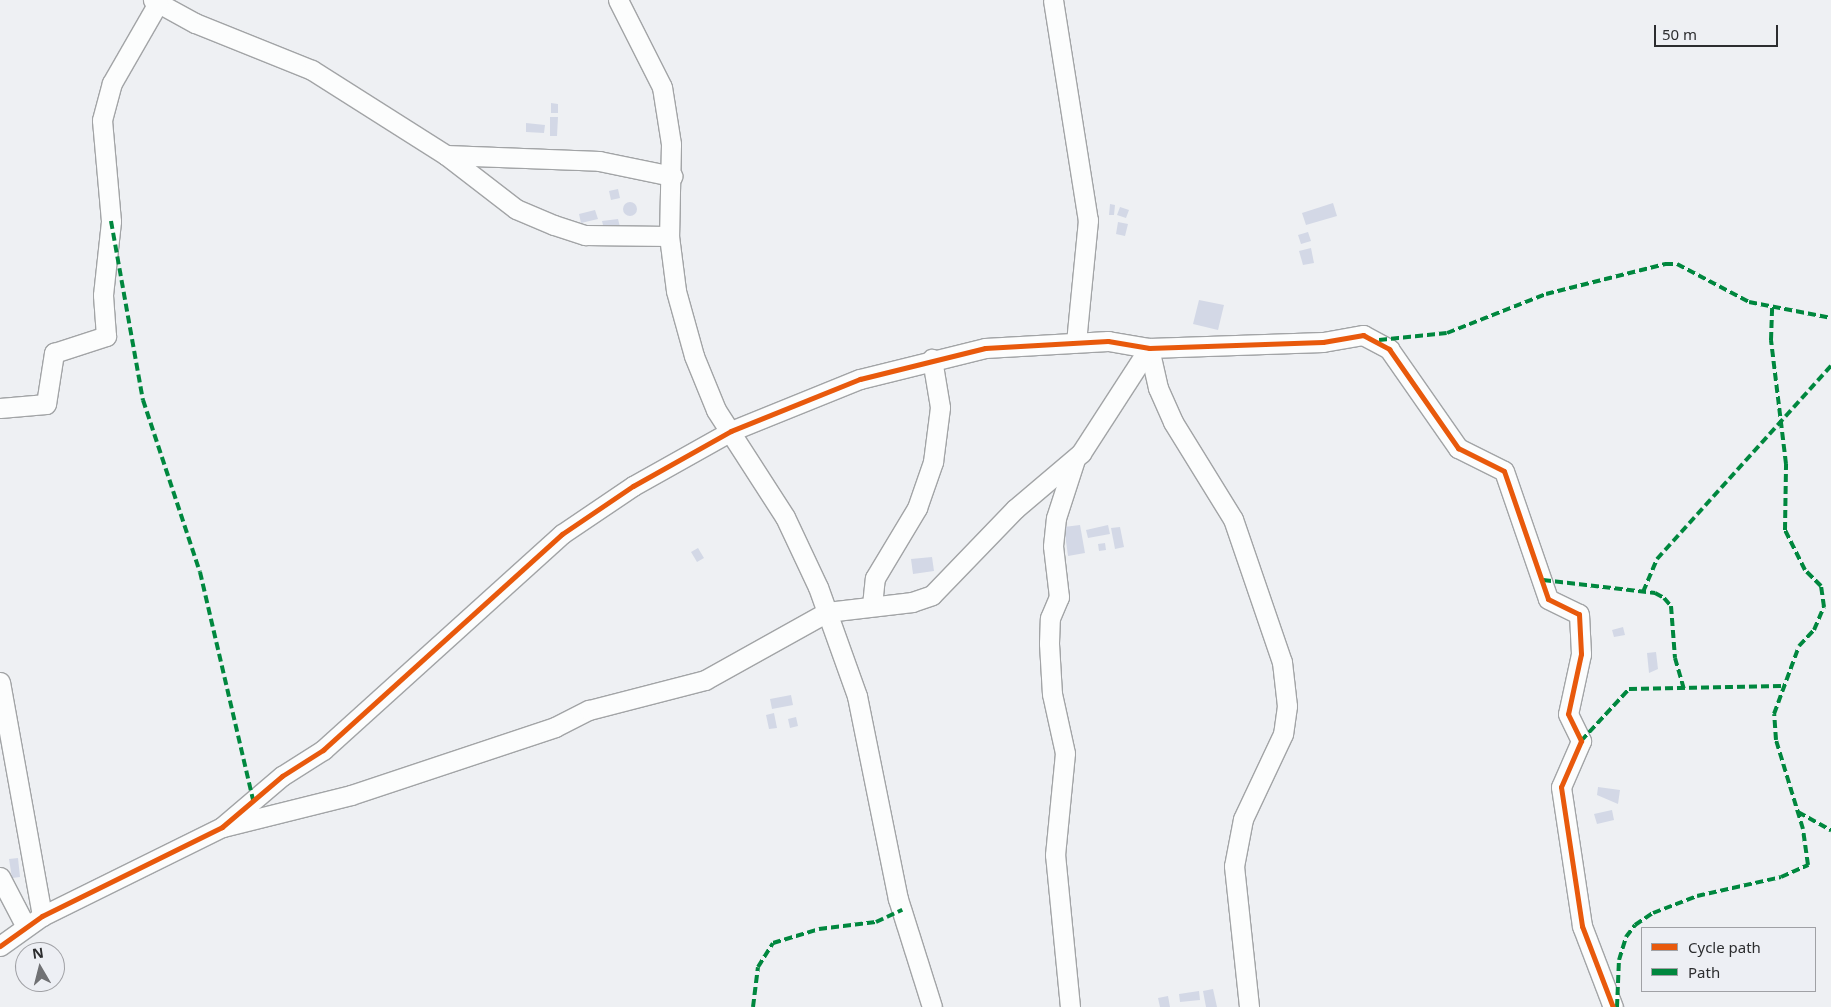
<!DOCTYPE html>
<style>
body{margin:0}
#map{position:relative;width:1831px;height:1007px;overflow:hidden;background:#eef0f3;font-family:"Noto Sans",sans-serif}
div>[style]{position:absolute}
.building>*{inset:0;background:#d3d8e6}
.round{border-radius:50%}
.roads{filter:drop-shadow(1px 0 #a2a4a6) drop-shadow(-1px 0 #a2a4a6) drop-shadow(0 1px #a2a4a6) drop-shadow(0 -1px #a2a4a6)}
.minor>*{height:19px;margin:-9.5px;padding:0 9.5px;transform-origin:9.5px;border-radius:9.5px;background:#fcfdfd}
.quiet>*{height:4px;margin-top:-2px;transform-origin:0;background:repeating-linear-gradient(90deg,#00873e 0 8px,transparent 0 12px)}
.cycleway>*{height:5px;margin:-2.5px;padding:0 2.5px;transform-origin:2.5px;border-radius:2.5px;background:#e8590c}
span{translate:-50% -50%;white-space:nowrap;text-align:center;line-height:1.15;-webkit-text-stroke:5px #edeff4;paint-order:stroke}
.legend{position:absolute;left:1641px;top:927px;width:175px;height:65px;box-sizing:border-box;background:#edeff4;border:1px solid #a0a1a5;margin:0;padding:6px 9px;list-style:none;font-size:15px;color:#2c2d2f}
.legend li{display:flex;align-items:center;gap:10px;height:25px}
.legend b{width:25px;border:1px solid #a0a1a5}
.north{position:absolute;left:15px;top:942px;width:50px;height:50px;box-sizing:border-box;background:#edeff4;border:1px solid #a0a1a5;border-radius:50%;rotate:352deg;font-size:14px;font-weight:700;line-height:20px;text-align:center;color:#2c2d2f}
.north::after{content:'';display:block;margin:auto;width:18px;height:22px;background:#707174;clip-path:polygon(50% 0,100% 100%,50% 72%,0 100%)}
.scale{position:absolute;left:1654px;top:25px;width:124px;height:22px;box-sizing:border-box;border:2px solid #2c2d2f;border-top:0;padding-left:6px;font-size:15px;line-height:18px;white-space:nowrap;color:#2c2d2f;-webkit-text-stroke:4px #edeff4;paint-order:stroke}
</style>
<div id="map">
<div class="building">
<div style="clip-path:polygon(551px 103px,558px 104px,558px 113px,551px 113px)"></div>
<div style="clip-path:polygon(550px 117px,558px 117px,557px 136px,550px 136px)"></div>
<div style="clip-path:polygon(526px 123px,545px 125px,544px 133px,526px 132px)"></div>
<div style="clip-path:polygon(618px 189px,620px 198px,611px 200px,609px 191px)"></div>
<div class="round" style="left:623px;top:202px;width:14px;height:14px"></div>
<div style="clip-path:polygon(1333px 203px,1337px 216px,1306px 225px,1302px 213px)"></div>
<div style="clip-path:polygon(1110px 204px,1115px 205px,1114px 215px,1109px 215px)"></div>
<div style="clip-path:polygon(1120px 207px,1129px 210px,1126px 218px,1117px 215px)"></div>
<div style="clip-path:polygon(595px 210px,598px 219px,581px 223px,579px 214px)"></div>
<div style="clip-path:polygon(618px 219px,620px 227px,604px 229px,602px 221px)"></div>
<div style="clip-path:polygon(1118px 222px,1128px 224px,1125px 236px,1116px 234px)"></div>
<div style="clip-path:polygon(1308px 232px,1311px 241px,1301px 244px,1298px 235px)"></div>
<div style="clip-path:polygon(1311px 248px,1314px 263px,1303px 265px,1299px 251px)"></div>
<div style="clip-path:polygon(1199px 300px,1224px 305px,1218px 330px,1193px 324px)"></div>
<div style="clip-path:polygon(1080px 525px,1085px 553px,1068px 556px,1064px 527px)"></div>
<div style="clip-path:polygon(1108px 525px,1110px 534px,1088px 538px,1086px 530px)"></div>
<div style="clip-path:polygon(1120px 527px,1124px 547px,1115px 549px,1111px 528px)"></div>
<div style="clip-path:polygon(1105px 543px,1106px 550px,1099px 551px,1098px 544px)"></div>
<div style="clip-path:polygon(698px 548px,704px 558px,697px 562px,691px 552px)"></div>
<div style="clip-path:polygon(932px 557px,934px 571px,913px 574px,911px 559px)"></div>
<div style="clip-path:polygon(1623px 627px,1625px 635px,1614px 637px,1612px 630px)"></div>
<div style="clip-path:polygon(1656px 652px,1658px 669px,1649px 673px,1647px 653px)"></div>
<div style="clip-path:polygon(791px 695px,793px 705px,772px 709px,770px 699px)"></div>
<div style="clip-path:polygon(774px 713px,777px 728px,769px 729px,766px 715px)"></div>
<div style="clip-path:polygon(796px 717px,798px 726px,790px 728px,788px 719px)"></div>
<div style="clip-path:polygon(1598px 787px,1620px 790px,1618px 804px,1597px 795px)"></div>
<div style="clip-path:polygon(1612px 810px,1614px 820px,1597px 824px,1594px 814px)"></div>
<div style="clip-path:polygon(18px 858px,20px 877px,12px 878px,9px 859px)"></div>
<div style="clip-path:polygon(1213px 989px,1217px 1007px,1206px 1007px,1203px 991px)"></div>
<div style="clip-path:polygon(1199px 991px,1200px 1000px,1180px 1002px,1179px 994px)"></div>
<div style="clip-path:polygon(1168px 996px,1170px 1007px,1160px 1007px,1158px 998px)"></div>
</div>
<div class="roads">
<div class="minor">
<div style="left:153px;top:0;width:48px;rotate:28.7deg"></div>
<div style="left:195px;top:23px;width:126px;rotate:21.9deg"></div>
<div style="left:312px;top:70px;width:159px;rotate:32.4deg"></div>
<div style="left:446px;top:155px;width:153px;rotate:2.2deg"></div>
<div style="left:599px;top:161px;width:75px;rotate:11.6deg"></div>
<div style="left:618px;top:0;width:97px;rotate:63.2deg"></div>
<div style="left:662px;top:87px;width:58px;rotate:81deg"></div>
<div style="left:671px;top:144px;width:92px;rotate:91.2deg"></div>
<div style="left:669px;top:236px;width:55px;rotate:82.7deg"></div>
<div style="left:676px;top:291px;width:67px;rotate:74.5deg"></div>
<div style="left:694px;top:356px;width:58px;rotate:67.8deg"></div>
<div style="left:716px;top:410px;width:127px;rotate:57.2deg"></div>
<div style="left:785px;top:517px;width:77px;rotate:64.8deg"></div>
<div style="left:818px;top:587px;width:116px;rotate:70.3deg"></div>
<div style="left:857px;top:696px;width:207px;rotate:78.6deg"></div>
<div style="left:898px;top:899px;width:113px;rotate:72.5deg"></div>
<div style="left:1053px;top:0;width:223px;rotate:81deg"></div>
<div style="left:1088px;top:220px;width:123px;rotate:95.6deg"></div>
<div style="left:446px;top:155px;width:88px;rotate:37.6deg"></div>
<div style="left:516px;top:209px;width:41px;rotate:22.8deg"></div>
<div style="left:554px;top:225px;width:33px;rotate:18deg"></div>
<div style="left:585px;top:235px;width:84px;rotate:0.7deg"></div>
<div style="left:1149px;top:348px;width:41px;rotate:77.3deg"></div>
<div style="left:1158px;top:388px;width:37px;rotate:66deg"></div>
<div style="left:1173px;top:422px;width:114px;rotate:58.3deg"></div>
<div style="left:1233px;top:519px;width:151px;rotate:71.1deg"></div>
<div style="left:1282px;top:662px;width:44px;rotate:83.5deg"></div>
<div style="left:1287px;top:706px;width:28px;rotate:98deg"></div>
<div style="left:1283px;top:734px;width:94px;rotate:115.2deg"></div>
<div style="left:1243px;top:819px;width:48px;rotate:100.8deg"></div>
<div style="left:1234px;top:866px;width:142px;rotate:83.9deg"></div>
<div style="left:0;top:408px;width:46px;rotate:-5deg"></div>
<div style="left:46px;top:404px;width:52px;rotate:-81.1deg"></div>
<div style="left:54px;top:353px;width:55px;rotate:-18.1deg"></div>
<div style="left:106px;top:336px;width:41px;rotate:-94.2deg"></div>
<div style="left:103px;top:295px;width:74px;rotate:-83.8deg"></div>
<div style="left:111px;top:221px;width:101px;rotate:-95.1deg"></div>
<div style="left:102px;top:120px;width:38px;rotate:-75deg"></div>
<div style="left:112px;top:83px;width:92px;rotate:-60.1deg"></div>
<div style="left:872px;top:605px;width:27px;rotate:-84deg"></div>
<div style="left:875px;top:578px;width:82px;rotate:-59deg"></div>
<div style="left:917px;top:508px;width:49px;rotate:-70.8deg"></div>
<div style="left:933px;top:462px;width:55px;rotate:-82.7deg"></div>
<div style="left:940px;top:407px;width:49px;rotate:-99.5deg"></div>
<div style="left:0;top:682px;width:238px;rotate:79.8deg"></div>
<div style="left:223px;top:827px;width:132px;rotate:-14deg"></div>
<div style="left:351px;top:795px;width:215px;rotate:-18.4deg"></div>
<div style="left:555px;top:727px;width:38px;rotate:-27deg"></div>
<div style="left:589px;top:710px;width:120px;rotate:-14.5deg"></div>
<div style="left:705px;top:680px;width:140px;rotate:-29.1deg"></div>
<div style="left:827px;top:612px;width:86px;rotate:-6.7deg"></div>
<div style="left:912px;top:602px;width:21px;rotate:-19deg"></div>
<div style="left:932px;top:595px;width:120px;rotate:-46deg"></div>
<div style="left:1015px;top:509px;width:87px;rotate:-40.3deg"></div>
<div style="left:1081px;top:453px;width:125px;rotate:-57.1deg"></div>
<div style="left:0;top:877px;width:54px;rotate:62.5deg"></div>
<div style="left:0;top:946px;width:52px;rotate:-35.5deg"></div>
<div style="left:42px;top:916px;width:201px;rotate:-26.3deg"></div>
<div style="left:222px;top:827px;width:79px;rotate:-40.4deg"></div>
<div style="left:282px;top:776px;width:49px;rotate:-32.4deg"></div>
<div style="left:323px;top:750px;width:322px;rotate:-42.1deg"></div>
<div style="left:562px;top:534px;width:86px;rotate:-34.1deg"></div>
<div style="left:633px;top:486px;width:112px;rotate:-29.3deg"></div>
<div style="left:731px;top:431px;width:139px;rotate:-22deg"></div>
<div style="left:860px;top:379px;width:129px;rotate:-13.9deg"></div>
<div style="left:985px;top:348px;width:123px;rotate:-3.3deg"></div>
<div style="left:1108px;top:341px;width:42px;rotate:9.7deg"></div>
<div style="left:1149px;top:348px;width:174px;rotate:-2deg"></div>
<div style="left:1323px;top:342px;width:41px;rotate:-9.9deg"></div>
<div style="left:1363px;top:335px;width:30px;rotate:28deg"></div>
<div style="left:1389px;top:349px;width:121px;rotate:55.1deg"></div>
<div style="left:1458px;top:448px;width:51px;rotate:26.6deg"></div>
<div style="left:1504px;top:471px;width:135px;rotate:71deg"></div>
<div style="left:1548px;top:599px;width:34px;rotate:26deg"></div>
<div style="left:1579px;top:614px;width:40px;rotate:87.1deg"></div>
<div style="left:1581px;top:654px;width:61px;rotate:102.2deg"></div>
<div style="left:1568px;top:714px;width:30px;rotate:64deg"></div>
<div style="left:1581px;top:741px;width:50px;rotate:113.5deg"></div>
<div style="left:1561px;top:787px;width:141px;rotate:81.4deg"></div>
<div style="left:1582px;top:926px;width:87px;rotate:69.1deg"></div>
<div style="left:1070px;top:1007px;width:153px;rotate:-95.6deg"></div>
<div style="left:1055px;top:855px;width:102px;rotate:-84.4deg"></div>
<div style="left:1065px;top:753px;width:60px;rotate:-102.4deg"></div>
<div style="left:1052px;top:694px;width:51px;rotate:-93.4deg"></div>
<div style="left:1049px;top:643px;width:25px;rotate:-88deg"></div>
<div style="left:1050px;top:618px;width:23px;rotate:-67deg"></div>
<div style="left:1059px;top:597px;width:51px;rotate:-96.7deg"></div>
<div style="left:1053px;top:546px;width:28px;rotate:-84deg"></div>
<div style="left:1056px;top:518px;width:62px;rotate:-72.1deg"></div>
</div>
</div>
<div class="quiet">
<div style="left:111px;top:221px;width:182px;rotate:79.9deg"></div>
<div style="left:143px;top:400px;width:181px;rotate:71.7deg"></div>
<div style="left:200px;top:572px;width:234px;rotate:76.9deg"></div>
<div style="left:1379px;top:340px;width:68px;rotate:-5.9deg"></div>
<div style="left:1447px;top:333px;width:106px;rotate:-21.5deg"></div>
<div style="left:1546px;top:294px;width:123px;rotate:-14.1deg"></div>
<div style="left:1665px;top:264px;width:12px"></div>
<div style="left:1677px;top:264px;width:81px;rotate:27.8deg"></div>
<div style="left:1749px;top:302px;width:84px;rotate:11deg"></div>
<div style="left:1543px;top:580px;width:113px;rotate:6.6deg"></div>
<div style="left:1655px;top:593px;width:10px;rotate:29deg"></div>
<div style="left:1664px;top:598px;width:11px;rotate:49deg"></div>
<div style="left:1671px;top:606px;width:52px;rotate:85.6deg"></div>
<div style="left:1675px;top:658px;width:32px;rotate:74deg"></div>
<div style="left:1643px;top:592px;width:36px;rotate:-67deg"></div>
<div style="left:1657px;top:559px;width:260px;rotate:-48deg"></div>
<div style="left:1581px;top:741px;width:71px;rotate:-47.3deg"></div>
<div style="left:1629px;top:689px;width:152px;rotate:-1.1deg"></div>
<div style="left:1798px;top:812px;width:38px;rotate:29deg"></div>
<div style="left:753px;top:1007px;width:40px;rotate:-82.9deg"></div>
<div style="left:758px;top:967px;width:28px;rotate:-58deg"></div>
<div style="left:773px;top:943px;width:48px;rotate:-16.9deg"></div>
<div style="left:819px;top:929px;width:57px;rotate:-7deg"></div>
<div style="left:876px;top:922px;width:29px;rotate:-25deg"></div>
<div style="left:1617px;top:1007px;width:47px;rotate:-87.6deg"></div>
<div style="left:1619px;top:960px;width:24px;rotate:-73deg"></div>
<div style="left:1626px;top:937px;width:15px;rotate:-53deg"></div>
<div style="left:1635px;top:925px;width:22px;rotate:-34deg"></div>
<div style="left:1653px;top:913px;width:47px;rotate:-21.1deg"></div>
<div style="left:1697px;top:896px;width:86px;rotate:-12.7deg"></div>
<div style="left:1781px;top:877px;width:30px;rotate:-24deg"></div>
<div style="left:1808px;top:865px;width:36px;rotate:-98deg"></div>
<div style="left:1803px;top:829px;width:93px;rotate:-106.9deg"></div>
<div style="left:1776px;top:740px;width:26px;rotate:-94deg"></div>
<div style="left:1774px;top:714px;width:72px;rotate:-69.8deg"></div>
<div style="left:1799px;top:646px;width:22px;rotate:-47deg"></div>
<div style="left:1814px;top:630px;width:25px;rotate:-67deg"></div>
<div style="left:1824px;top:607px;width:21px;rotate:-98deg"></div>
<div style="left:1821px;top:586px;width:23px;rotate:-135deg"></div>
<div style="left:1805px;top:570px;width:45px;rotate:-116.6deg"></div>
<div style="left:1785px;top:530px;width:66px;rotate:-89.1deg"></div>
<div style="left:1786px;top:464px;width:125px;rotate:-96.9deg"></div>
<div style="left:1771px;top:340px;width:32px;rotate:-88deg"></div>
</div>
<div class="cycleway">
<div style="left:0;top:946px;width:52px;rotate:-35.5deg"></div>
<div style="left:42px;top:916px;width:201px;rotate:-26.3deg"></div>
<div style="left:222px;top:827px;width:79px;rotate:-40.4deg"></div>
<div style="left:282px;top:776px;width:49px;rotate:-32.4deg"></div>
<div style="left:323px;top:750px;width:322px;rotate:-42.1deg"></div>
<div style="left:562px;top:534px;width:86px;rotate:-34.1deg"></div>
<div style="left:633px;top:486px;width:112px;rotate:-29.3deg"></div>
<div style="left:731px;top:431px;width:139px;rotate:-22deg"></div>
<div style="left:860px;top:379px;width:129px;rotate:-13.9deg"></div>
<div style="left:985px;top:348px;width:123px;rotate:-3.3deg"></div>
<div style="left:1108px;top:341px;width:42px;rotate:9.7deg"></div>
<div style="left:1149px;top:348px;width:174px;rotate:-2deg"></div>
<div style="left:1323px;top:342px;width:41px;rotate:-9.9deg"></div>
<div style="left:1363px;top:335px;width:30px;rotate:28deg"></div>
<div style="left:1389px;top:349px;width:121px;rotate:55.1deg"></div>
<div style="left:1458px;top:448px;width:51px;rotate:26.6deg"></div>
<div style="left:1504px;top:471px;width:135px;rotate:71deg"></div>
<div style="left:1548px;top:599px;width:34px;rotate:26deg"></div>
<div style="left:1579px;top:614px;width:40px;rotate:87.1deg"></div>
<div style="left:1581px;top:654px;width:61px;rotate:102.2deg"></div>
<div style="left:1568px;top:714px;width:30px;rotate:64deg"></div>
<div style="left:1581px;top:741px;width:50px;rotate:113.5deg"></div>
<div style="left:1561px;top:787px;width:141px;rotate:81.4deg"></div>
<div style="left:1582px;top:926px;width:87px;rotate:69.1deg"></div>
</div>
<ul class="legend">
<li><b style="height:6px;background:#e8590c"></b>Cycle path</li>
<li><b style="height:6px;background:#00873e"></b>Path</li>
</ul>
<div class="north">N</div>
<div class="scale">50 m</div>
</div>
